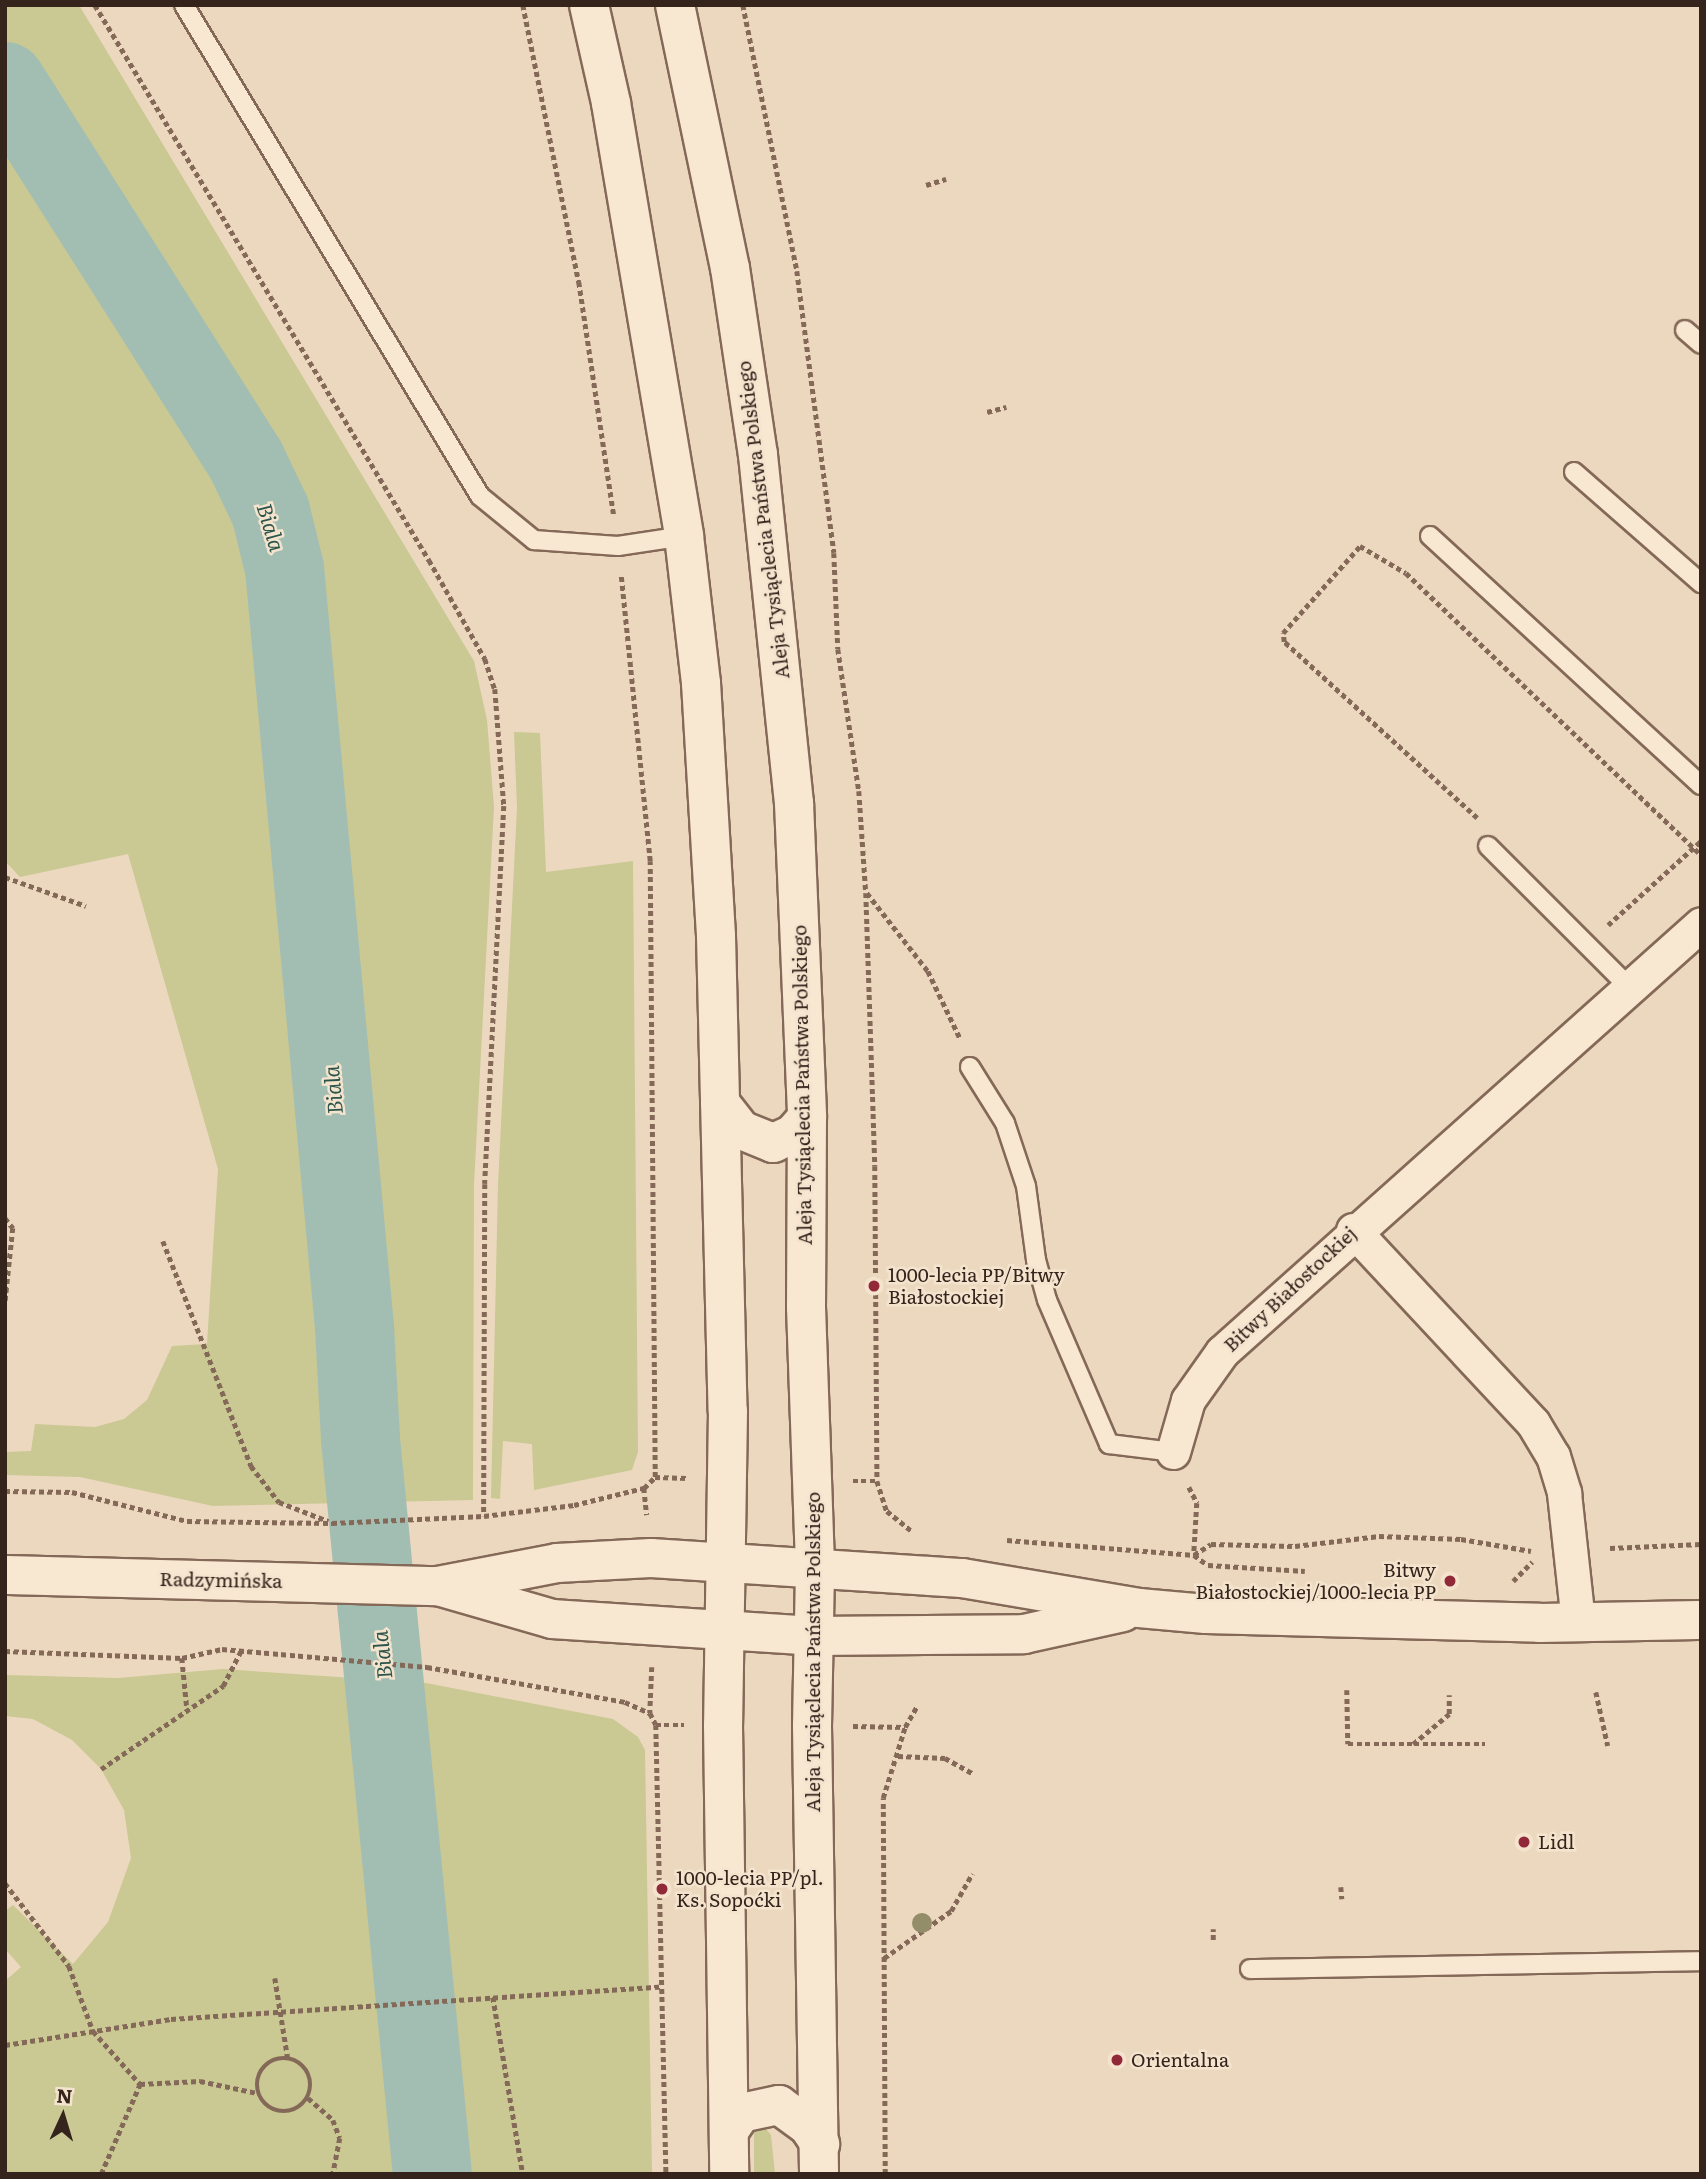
<!DOCTYPE html>
<meta charset="utf-8">
<style>
body{margin:0}
#map{position:relative;width:1706px;height:2179px;overflow:hidden;background:#ecd8bf;font-family:Literata,serif}
div>[style]{position:absolute}
.green>*{inset:0;background:#cac893}
.river>*{height:79px;margin:-39.5px;padding:0 39.5px;transform-origin:39.5px;border-radius:39.5px;background:#a2beb2}
.path>*{height:4.5px;margin-top:-2.25px;transform-origin:0;background:repeating-linear-gradient(90deg,#846958 0 5px,transparent 0 8.5px)}
.path>.ring{margin:-2.25px;padding:0;box-sizing:content-box;background:none;border:4.5px solid #846958;border-radius:50%}
.roads{filter:drop-shadow(2px 0 #846958) drop-shadow(-2px 0 #846958) drop-shadow(0 2px #846958) drop-shadow(0 -2px #846958)}
.service>*{height:18px;margin:-9px;padding:0 9px;transform-origin:9px;border-radius:9px;background:#f8e7d1}
.minor>*{height:33px;margin:-16.5px;padding:0 16.5px;transform-origin:16.5px;border-radius:16.5px;background:#f8e7d1}
.tertiary>*{height:38px;margin:-19px;padding:0 19px;transform-origin:19px;border-radius:19px;background:#f8e7d1}
.secondary>*{height:38px;margin:-19px;padding:0 19px;transform-origin:19px;border-radius:19px;background:#f8e7d1}
.trees>*{width:20px;height:20px;margin:-10px;border-radius:50%;background:#938d69}
.dots>*{width:19px;height:19px;translate:-50% -50%;box-sizing:border-box;border:4px solid #f4e4ce;border-radius:50%}
span{translate:-50% -50%;white-space:nowrap;text-align:center;line-height:1.15;-webkit-text-stroke:5px #f4e4ce;paint-order:stroke}
.street-label{font-size:19px;color:#34241c}
.poi-label{font-size:19px;color:#34241c}
.left{translate:0 -50%;text-align:left}
.right{translate:-100% -50%;text-align:right}
.water-label{font-size:21px;color:#2b544b;font-style:italic}
.frame{position:absolute;inset:0;border:7px solid #34241c;pointer-events:none}
.north{position:absolute;left:28px;top:2081px;width:70px;height:70px;-webkit-text-stroke:5px #f4e4ce;paint-order:stroke;rotate:4deg;font-size:19px;font-weight:700;line-height:28px;text-align:center;color:#34241c}
.north::after{content:'';display:block;margin:auto;width:24px;height:32px;background:#34241c;clip-path:polygon(50% 0,100% 100%,50% 72%,0 100%)}
</style>
<div id="map">
<div class="green">
<div style="clip-path:polygon(5px 5px,79px 5px,474px 661px,487px 720px,494px 807px,474px 1185px,473px 1500px,213px 1506px,80px 1477px,5px 1475px,5px 1452px,31px 1451px,35px 1424px,95px 1427px,124px 1419px,147px 1400px,172px 1346px,207px 1344px,218px 1169px,128px 854px,20px 877px,5px 861px)"></div>
<div style="clip-path:polygon(514px 732px,540px 733px,546px 872px,633px 861px,638px 1452px,632px 1470px,534px 1490px,532px 1444px,503px 1441px,500px 1499px,491px 1498px,498px 1184px,517px 808px)"></div>
<div style="clip-path:polygon(223px 1669px,426px 1683px,613px 1719px,638px 1737px,645px 1750px,652px 2174px,5px 2174px,5px 1981px,21px 1967px,5px 1949px,5px 1911px,13px 1905px,73px 1964px,108px 1922px,131px 1858px,124px 1810px,101px 1769px,72px 1740px,33px 1719px,5px 1716px,5px 1675px,118px 1678px)"></div>
<div style="clip-path:polygon(762px 2124px,771px 2135px,775px 2174px,754px 2174px,754px 2133px)"></div>
</div>
<div class="river">
<div style="left:5px;top:81px;width:450px;rotate:57.6deg"></div>
<div style="left:246px;top:461px;width:55px;rotate:64.4deg"></div>
<div style="left:270px;top:511px;width:59px;rotate:76.2deg"></div>
<div style="left:284px;top:568px;width:762px;rotate:84.73deg"></div>
<div style="left:354px;top:1327px;width:112px;rotate:86.9deg"></div>
<div style="left:360px;top:1439px;width:739px;rotate:84.41deg"></div>
</div>
<div class="path">
<div style="left:95px;top:5px;width:648px;rotate:58.96deg"></div>
<div style="left:429px;top:560px;width:114px;rotate:60.5deg"></div>
<div style="left:485px;top:659px;width:32px;rotate:72deg"></div>
<div style="left:495px;top:689px;width:117px;rotate:85.6deg"></div>
<div style="left:504px;top:806px;width:378px;rotate:92.9deg"></div>
<div style="left:485px;top:1184px;width:332px;rotate:90.2deg"></div>
<div style="left:523px;top:5px;width:283px;rotate:78.6deg"></div>
<div style="left:579px;top:282px;width:237px;rotate:81.5deg"></div>
<div style="left:743px;top:5px;width:271px;rotate:78.5deg"></div>
<div style="left:797px;top:271px;width:284px;rotate:82.5deg"></div>
<div style="left:834px;top:553px;width:96px;rotate:87.6deg"></div>
<div style="left:838px;top:649px;width:144px;rotate:81.6deg"></div>
<div style="left:859px;top:791px;width:102px;rotate:86.1deg"></div>
<div style="left:866px;top:893px;width:273px;rotate:88.1deg"></div>
<div style="left:875px;top:1166px;width:315px;rotate:89.6deg"></div>
<div style="left:877px;top:1481px;width:32px;rotate:72deg"></div>
<div style="left:887px;top:1511px;width:32px;rotate:39deg"></div>
<div style="left:926px;top:185px;width:21px;rotate:-17deg"></div>
<div style="left:987px;top:412px;width:20px;rotate:-15deg"></div>
<div style="left:1477px;top:818px;width:261px;rotate:-137.6deg"></div>
<div style="left:1284px;top:642px;width:9px;rotate:-96deg"></div>
<div style="left:1283px;top:633px;width:116px;rotate:-48.5deg"></div>
<div style="left:1360px;top:546px;width:53px;rotate:30.4deg"></div>
<div style="left:1406px;top:573px;width:408px;rotate:43.7deg"></div>
<div style="left:5px;top:877px;width:86px;rotate:19.7deg"></div>
<div style="left:867px;top:893px;width:99px;rotate:52deg"></div>
<div style="left:928px;top:971px;width:74px;rotate:64.5deg"></div>
<div style="left:1608px;top:925px;width:125px;rotate:-42.1deg"></div>
<div style="left:5px;top:1218px;width:13px;rotate:51deg"></div>
<div style="left:13px;top:1228px;width:76px;rotate:96deg"></div>
<div style="left:163px;top:1241px;width:242px;rotate:68.6deg"></div>
<div style="left:251px;top:1466px;width:46px;rotate:52.1deg"></div>
<div style="left:279px;top:1502px;width:53px;rotate:21.2deg"></div>
<div style="left:655px;top:1477px;width:32px;rotate:2deg"></div>
<div style="left:853px;top:1481px;width:24px"></div>
<div style="left:1189px;top:1487px;width:18px;rotate:63deg"></div>
<div style="left:1197px;top:1503px;width:51px;rotate:93.4deg"></div>
<div style="left:644px;top:1488px;width:27px;rotate:84deg"></div>
<div style="left:5px;top:1491px;width:67px;rotate:0.9deg"></div>
<div style="left:72px;top:1492px;width:119px;rotate:14.2deg"></div>
<div style="left:187px;top:1521px;width:145px;rotate:0.8deg"></div>
<div style="left:332px;top:1523px;width:152px;rotate:-2.6deg"></div>
<div style="left:484px;top:1516px;width:91px;rotate:-7deg"></div>
<div style="left:574px;top:1505px;width:72px;rotate:-13.7deg"></div>
<div style="left:644px;top:1488px;width:16px;rotate:-45deg"></div>
<div style="left:655px;top:1477px;width:616px;rotate:-90.47deg"></div>
<div style="left:650px;top:861px;width:286px;rotate:-95.8deg"></div>
<div style="left:1007px;top:1540px;width:188px;rotate:4.6deg"></div>
<div style="left:1194px;top:1555px;width:17px;rotate:36deg"></div>
<div style="left:1208px;top:1565px;width:97px;rotate:3.5deg"></div>
<div style="left:1610px;top:1548px;width:91px;rotate:-2.5deg"></div>
<div style="left:1194px;top:1555px;width:20px;rotate:-33deg"></div>
<div style="left:1211px;top:1544px;width:84px;rotate:1.4deg"></div>
<div style="left:1295px;top:1546px;width:85px;rotate:-6.8deg"></div>
<div style="left:1379px;top:1536px;width:82px;rotate:2.1deg"></div>
<div style="left:1461px;top:1539px;width:71px;rotate:9.7deg"></div>
<div style="left:1513px;top:1581px;width:27px;rotate:-45deg"></div>
<div style="left:5px;top:1651px;width:177px;rotate:2.3deg"></div>
<div style="left:182px;top:1658px;width:41px;rotate:-12.7deg"></div>
<div style="left:222px;top:1649px;width:206px;rotate:5deg"></div>
<div style="left:427px;top:1667px;width:201px;rotate:10deg"></div>
<div style="left:625px;top:1702px;width:27px;rotate:24deg"></div>
<div style="left:182px;top:1658px;width:50px;rotate:84.3deg"></div>
<div style="left:652px;top:1667px;width:46px;rotate:92.5deg"></div>
<div style="left:650px;top:1713px;width:13px;rotate:63deg"></div>
<div style="left:656px;top:1725px;width:449px;rotate:88.7deg"></div>
<div style="left:1347px;top:1690px;width:54px;rotate:88.9deg"></div>
<div style="left:1348px;top:1744px;width:65px"></div>
<div style="left:1413px;top:1744px;width:47px;rotate:-39.8deg"></div>
<div style="left:1449px;top:1714px;width:19px;rotate:-90deg"></div>
<div style="left:1596px;top:1692px;width:55px;rotate:77.5deg"></div>
<div style="left:656px;top:1725px;width:28px"></div>
<div style="left:853px;top:1726px;width:52px;rotate:1.1deg"></div>
<div style="left:1414px;top:1744px;width:71px"></div>
<div style="left:898px;top:1756px;width:47px;rotate:2.4deg"></div>
<div style="left:945px;top:1758px;width:31px;rotate:29deg"></div>
<div style="left:101px;top:1769px;width:148px;rotate:-34.2deg"></div>
<div style="left:223px;top:1686px;width:39px;rotate:-63deg"></div>
<div style="left:5px;top:1883px;width:105px;rotate:52.4deg"></div>
<div style="left:69px;top:1966px;width:69px;rotate:69.7deg"></div>
<div style="left:93px;top:2031px;width:71px;rotate:48.4deg"></div>
<div style="left:1341px;top:1887px;width:12px;rotate:85deg"></div>
<div style="left:1213px;top:1940px;width:11px;rotate:-90deg"></div>
<div style="left:884px;top:1958px;width:82px;rotate:-35deg"></div>
<div style="left:951px;top:1911px;width:43px;rotate:-60.4deg"></div>
<div style="left:275px;top:1978px;width:82px;rotate:80.9deg"></div>
<div style="left:493px;top:1997px;width:180px;rotate:80.4deg"></div>
<div style="left:5px;top:2045px;width:168px;rotate:-8.9deg"></div>
<div style="left:171px;top:2019px;width:492px;rotate:-3.8deg"></div>
<div class="ring" style="left:257px;top:2058px;width:49.5px;height:49.5px"></div>
<div style="left:308px;top:2098px;width:33px;rotate:41deg"></div>
<div style="left:333px;top:2120px;width:19px;rotate:69deg"></div>
<div style="left:340px;top:2138px;width:37px;rotate:101deg"></div>
<div style="left:101px;top:2174px;width:98px;rotate:-66.6deg"></div>
<div style="left:140px;top:2084px;width:60px;rotate:-2.9deg"></div>
<div style="left:200px;top:2081px;width:58px;rotate:11.9deg"></div>
<div style="left:885px;top:2174px;width:376px;rotate:-90.3deg"></div>
<div style="left:883px;top:1798px;width:74px;rotate:-72.8deg"></div>
<div style="left:905px;top:1727px;width:24px;rotate:-60deg"></div>
</div>
<div class="roads">
<div class="service">
<div style="left:184px;top:5px;width:573px;rotate:58.92deg"></div>
<div style="left:480px;top:496px;width:70px;rotate:39.2deg"></div>
<div style="left:534px;top:540px;width:84px;rotate:4.1deg"></div>
<div style="left:618px;top:546px;width:67px;rotate:-8.6deg"></div>
<div style="left:1685px;top:330px;width:21px;rotate:41deg"></div>
<div style="left:1574px;top:472px;width:169px;rotate:41.2deg"></div>
<div style="left:1430px;top:536px;width:368px;rotate:42.6deg"></div>
<div style="left:1488px;top:846px;width:199px;rotate:45deg"></div>
<div style="left:970px;top:1067px;width:66px;rotate:58deg"></div>
<div style="left:1005px;top:1123px;width:66px;rotate:71.6deg"></div>
<div style="left:1026px;top:1186px;width:75px;rotate:82.3deg"></div>
<div style="left:1036px;top:1260px;width:41px;rotate:74.6deg"></div>
<div style="left:1047px;top:1300px;width:157px;rotate:66.7deg"></div>
<div style="left:1109px;top:1444px;width:64px;rotate:7.1deg"></div>
<div style="left:1250px;top:1969px;width:451px;rotate:-1deg"></div>
</div>
<div class="minor">
<div style="left:1353px;top:1230px;width:264px;rotate:47deg"></div>
<div style="left:1533px;top:1423px;width:39px;rotate:59deg"></div>
<div style="left:1553px;top:1456px;width:39px;rotate:73deg"></div>
<div style="left:1564px;top:1493px;width:130px;rotate:83.8deg"></div>
<div style="left:1173px;top:1452px;width:54px;rotate:-73.9deg"></div>
<div style="left:1188px;top:1400px;width:59px;rotate:-54.7deg"></div>
<div style="left:1222px;top:1352px;width:642px;rotate:-41.78deg"></div>
</div>
<div class="tertiary">
<div style="left:5px;top:1575px;width:433px;rotate:1.5deg"></div>
<div style="left:438px;top:1586px;width:119px;rotate:16.1deg"></div>
<div style="left:552px;top:1619px;width:262px;rotate:3.7deg"></div>
<div style="left:813px;top:1636px;width:211px;rotate:-0.5deg"></div>
<div style="left:1024px;top:1634px;width:101px;rotate:-12.5deg"></div>
<div style="left:438px;top:1586px;width:121px;rotate:-10.9deg"></div>
<div style="left:557px;top:1563px;width:94px;rotate:-3deg"></div>
<div style="left:651px;top:1558px;width:312px;rotate:3.7deg"></div>
<div style="left:962px;top:1578px;width:180px;rotate:9.6deg"></div>
<div style="left:1139px;top:1608px;width:67px;rotate:5.1deg"></div>
<div style="left:1206px;top:1614px;width:334px;rotate:1.5deg"></div>
<div style="left:1540px;top:1623px;width:161px;rotate:-1.1deg"></div>
</div>
<div class="secondary">
<div style="left:589px;top:5px;width:100px;rotate:77.3deg"></div>
<div style="left:611px;top:103px;width:439px;rotate:80.4deg"></div>
<div style="left:684px;top:536px;width:148px;rotate:83.4deg"></div>
<div style="left:701px;top:683px;width:253px;rotate:86.6deg"></div>
<div style="left:716px;top:936px;width:475px;rotate:88.6deg"></div>
<div style="left:728px;top:1411px;width:314px;rotate:90.9deg"></div>
<div style="left:723px;top:1725px;width:449px;rotate:89.2deg"></div>
<div style="left:675px;top:5px;width:269px;rotate:78.2deg"></div>
<div style="left:730px;top:268px;width:189px;rotate:81.5deg"></div>
<div style="left:758px;top:455px;width:350px;rotate:84.1deg"></div>
<div style="left:794px;top:803px;width:315px;rotate:87.6deg"></div>
<div style="left:807px;top:1118px;width:189px;rotate:90.3deg"></div>
<div style="left:806px;top:1307px;width:263px;rotate:88deg"></div>
<div style="left:815px;top:1570px;width:156px;rotate:91.1deg"></div>
<div style="left:812px;top:1726px;width:448px;rotate:89.1deg"></div>
<div style="left:720px;top:1103px;width:34px;rotate:52deg"></div>
<div style="left:741px;top:1130px;width:35px;rotate:22deg"></div>
<div style="left:773px;top:1143px;width:22px;rotate:-24deg"></div>
<div style="left:793px;top:1134px;width:21px;rotate:-49deg"></div>
<div style="left:729px;top:2131px;width:22px;rotate:-56deg"></div>
<div style="left:741px;top:2113px;width:39px;rotate:-12deg"></div>
<div style="left:779px;top:2105px;width:36px;rotate:36deg"></div>
<div style="left:808px;top:2126px;width:22px;rotate:56deg"></div>
</div>
</div>
<div class="trees">
<div style="left:922px;top:1923px"></div>
</div>
<div class="dots">
<div style="left:874px;top:1286px;background:#922939"></div>
<div style="left:1450px;top:1581px;background:#922939"></div>
<div style="left:1524px;top:1842px;background:#922939"></div>
<div style="left:662px;top:1889px;background:#922939"></div>
<div style="left:1117px;top:2060px;background:#922939"></div>
</div>
<div class="street-label">
<span style="left:763px;top:520px;rotate:-97deg">Aleja Tysiąclecia Państwa Polskiego</span>
<span style="left:802px;top:1085px;rotate:-91deg">Aleja Tysiąclecia Państwa Polskiego</span>
<span style="left:1290px;top:1289px;rotate:-43deg">Bitwy Białostockiej</span>
<span style="left:221px;top:1580px;rotate:1deg">Radzymińska</span>
<span style="left:813px;top:1652px;rotate:-90deg">Aleja Tysiąclecia Państwa Polskiego</span>
</div>
<div class="poi-label">
<span class="left" style="left:888px;top:1286px">1000-lecia PP/Bitwy<br>Białostockiej</span>
<span class="right" style="left:1436px;top:1581px">Bitwy<br>Białostockiej/1000-lecia PP</span>
<span class="left" style="left:1538px;top:1842px">Lidl</span>
<span class="left" style="left:676px;top:1889px">1000-lecia PP/pl.<br>Ks. Sopoćki</span>
<span class="left" style="left:1131px;top:2060px">Orientalna</span>
</div>
<div class="water-label">
<span style="left:272px;top:527px;rotate:73deg">Biala</span>
<span style="left:332px;top:1090px;rotate:-95deg">Biala</span>
<span style="left:381px;top:1655px;rotate:-96deg">Biala</span>
</div>
<div class="frame"></div>
<div class="north">N</div>
</div>
